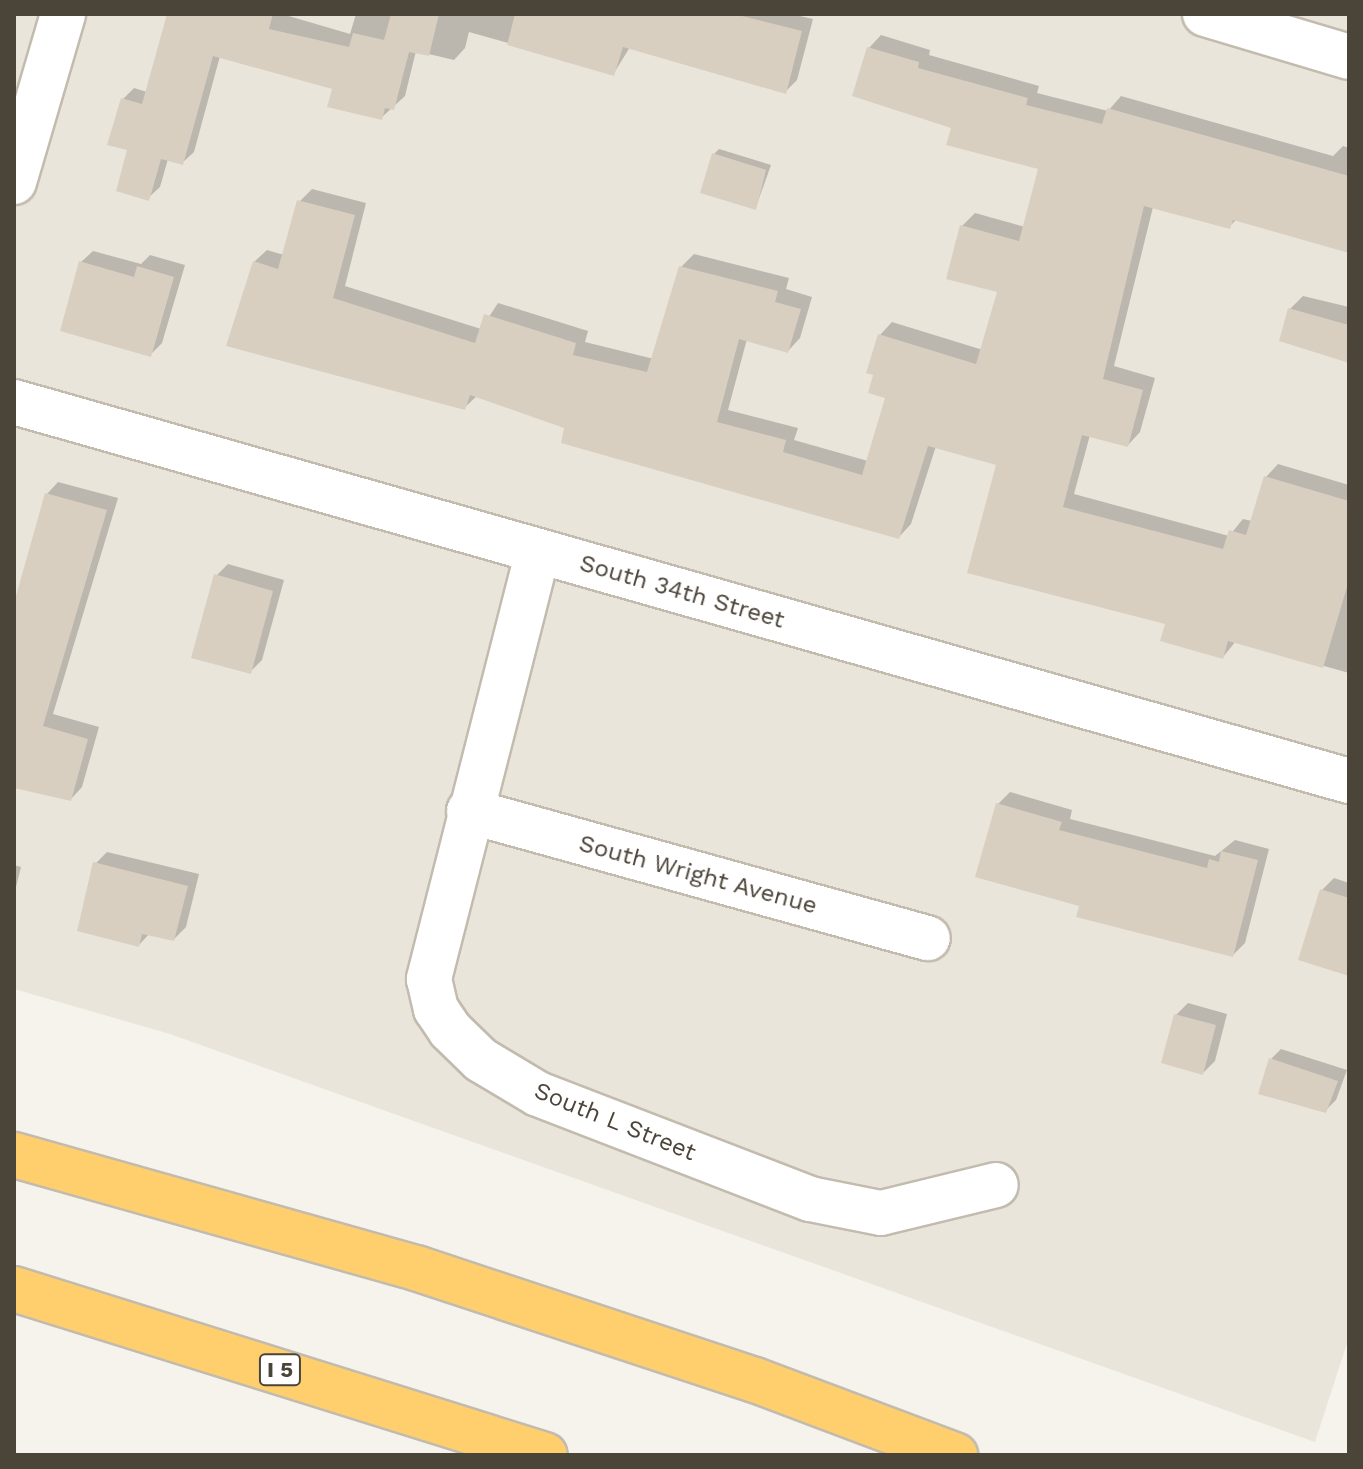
<!DOCTYPE html>
<style>
body{margin:0}
#map{position:relative;width:1363px;height:1469px;overflow:hidden;background:#f6f3ec;font-family:"Work Sans",sans-serif}
div>[style]{position:absolute}
.residential>*{inset:0;background:#eae5da}
.shadow>*{inset:0;background:#0003}
.building>*{inset:0;background:#d8cfc1}
.roads{filter:drop-shadow(2px 0 #c2bbae) drop-shadow(-2px 0 #c2bbae) drop-shadow(0 2px #c2bbae) drop-shadow(0 -2px #c2bbae)}
.minor>*{height:44px;margin:-22px;padding:0 22px;transform-origin:22px;border-radius:22px;background:#fff}
.motorway>*{height:44px;margin:-22px;padding:0 22px;transform-origin:22px;border-radius:22px;background:#ffcf6e}
span{translate:-50% -50%;white-space:nowrap;text-align:center;line-height:1.15;-webkit-text-stroke:7px #fff;paint-order:stroke}
.shield-label span{padding:2px 6px;background:#fff;border:2px solid;border-radius:6px;-webkit-text-stroke-width:0}
.shield-label{font-size:22px;color:#4b4439;font-weight:700}
.street-label{font-size:24px;color:#4b4439}
.frame{position:absolute;inset:0;border:16px solid #4b4439;pointer-events:none}
</style>
<div id="map">
<div class="residential">
<div style="clip-path:polygon(14px 14px,1349px 14px,1349px 1337px,1315px 1442px,170px 1034px,14px 989px)"></div>
</div>
<div class="shadow">
<div style="clip-path:polygon(168px 14px,282px 14px,350px 34px,356px 14px,791px 14px,813px 19px,797px 80px,785px 92px,630px 47px,614px 73px,469px 32px,465px 48px,454px 60px,416px 51px,405px 96px,381px 118px,334px 87px,220px 56px,194px 152px,182px 163px,168px 159px,160px 187px,148px 198px,129px 149px,122px 100px,134px 88px,147px 92px)"></div>
<div style="clip-path:polygon(881px 35px,930px 50px,929px 55px,1039px 86px,1037px 93px,1108px 111px,1121px 96px,1333px 156px,1343px 146px,1349px 148px,1349px 251px,1237px 219px,1229px 227px,1153px 207px,1114px 366px,1155px 378px,1140px 432px,1128px 445px,1090px 435px,1074px 494px,1229px 536px,1243px 519px,1252px 521px,1266px 477px,1278px 464px,1349px 485px,1349px 673px,1236px 641px,1223px 657px,1167px 622px,998px 463px,936px 446px,911px 524px,899px 537px,477px 396px,464px 408px,254px 262px,267px 250px,284px 255px,299px 202px,312px 189px,366px 203px,345px 286px,481px 329px,498px 303px,588px 331px,585px 342px,654px 359px,681px 267px,694px 254px,789px 278px,786px 289px,812px 297px,800px 338px,788px 351px,747px 339px,728px 410px,798px 428px,794px 440px,868px 461px,888px 397px,876px 374px,880px 335px,892px 322px,983px 350px,1000px 291px,962px 226px,975px 213px,1025px 227px,1040px 168px,953px 126px,869px 48px)"></div>
<div style="clip-path:polygon(719px 149px,771px 165px,756px 207px,714px 154px)"></div>
<div style="clip-path:polygon(93px 251px,141px 264px,150px 255px,185px 265px,162px 343px,150px 355px,81px 262px)"></div>
<div style="clip-path:polygon(1303px 296px,1349px 307px,1349px 361px,1290px 309px)"></div>
<div style="clip-path:polygon(58px 482px,118px 498px,53px 714px,99px 727px,82px 787px,71px 799px,14px 783px,14px 610px,47px 494px)"></div>
<div style="clip-path:polygon(228px 564px,284px 580px,262px 660px,250px 672px,216px 576px)"></div>
<div style="clip-path:polygon(1010px 792px,1072px 810px,1070px 819px,1215px 856px,1235px 840px,1269px 849px,1245px 943px,1233px 955px,998px 804px)"></div>
<div style="clip-path:polygon(107px 852px,199px 874px,186px 927px,174px 939px,150px 933px,139px 945px,95px 864px)"></div>
<div style="clip-path:polygon(14px 865px,21px 867px,14px 895px)"></div>
<div style="clip-path:polygon(1334px 878px,1349px 883px,1349px 974px,1322px 890px)"></div>
<div style="clip-path:polygon(1188px 1003px,1227px 1014px,1215px 1061px,1203px 1073px,1176px 1015px)"></div>
<div style="clip-path:polygon(1281px 1049px,1347px 1070px,1336px 1100px,1326px 1110px,1271px 1059px)"></div>
</div>
<div class="building">
<div style="clip-path:polygon(167px 14px,273px 14px,269px 29px,349px 47px,353px 33px,384px 40px,391px 14px,439px 14px,429px 56px,409px 52px,394px 110px,385px 108px,382px 120px,327px 107px,332px 89px,213px 56px,183px 165px,161px 159px,149px 201px,116px 191px,127px 150px,107px 145px,121px 98px,142px 104px)"></div>
<div style="clip-path:polygon(515px 14px,734px 14px,802px 31px,786px 94px,623px 47px,614px 76px,507px 45px)"></div>
<div style="clip-path:polygon(867px 47px,919px 62px,918px 68px,1028px 98px,1026px 105px,1102px 124px,1107px 108px,1349px 176px,1349px 253px,1233px 220px,1230px 229px,1144px 206px,1103px 379px,1143px 390px,1128px 447px,1082px 435px,1063px 507px,1223px 549px,1229px 530px,1246px 535px,1264px 476px,1349px 501px,1349px 580px,1323px 668px,1228px 641px,1223px 659px,1160px 641px,1165px 624px,967px 573px,996px 465px,928px 446px,899px 539px,561px 443px,564px 428px,470px 395px,465px 410px,226px 346px,253px 261px,278px 269px,297px 200px,355px 215px,333px 298px,475px 343px,484px 314px,576px 343px,573px 355px,647px 372px,679px 266px,778px 291px,775px 302px,801px 309px,788px 353px,739px 339px,717px 422px,786px 440px,783px 452px,862px 475px,885px 398px,868px 393px,873px 375px,866px 373px,878px 334px,976px 364px,997px 292px,946px 279px,960px 225px,1019px 241px,1038px 169px,946px 145px,951px 128px,852px 96px)"></div>
<div style="clip-path:polygon(712px 153px,766px 170px,756px 210px,700px 193px)"></div>
<div style="clip-path:polygon(79px 261px,134px 277px,137px 266px,174px 277px,151px 357px,60px 331px)"></div>
<div style="clip-path:polygon(1288px 308px,1349px 325px,1349px 363px,1279px 341px)"></div>
<div style="clip-path:polygon(45px 493px,107px 510px,43px 726px,88px 739px,71px 801px,14px 788px,14px 603px)"></div>
<div style="clip-path:polygon(214px 574px,273px 591px,251px 674px,191px 658px)"></div>
<div style="clip-path:polygon(996px 803px,1062px 822px,1059px 830px,1207px 868px,1209px 859px,1219px 862px,1221px 851px,1258px 860px,1233px 957px,1076px 917px,1079px 906px,975px 877px)"></div>
<div style="clip-path:polygon(93px 862px,188px 886px,174px 941px,142px 934px,139px 947px,77px 931px)"></div>
<div style="clip-path:polygon(1320px 889px,1349px 898px,1349px 976px,1298px 960px)"></div>
<div style="clip-path:polygon(1174px 1014px,1216px 1025px,1203px 1075px,1161px 1063px)"></div>
<div style="clip-path:polygon(1269px 1058px,1338px 1081px,1326px 1113px,1258px 1094px)"></div>
</div>
<div class="roads">
<div class="minor">
<div style="left:1205px;top:14px;width:150px;rotate:16.6deg"></div>
<div style="left:14px;top:182px;width:175px;rotate:-73.7deg"></div>
<div style="left:14px;top:402px;width:1388px;rotate:15.85deg"></div>
<div style="left:538px;top:551px;width:442px;rotate:104.3deg"></div>
<div style="left:429px;top:979px;width:31px;rotate:77deg"></div>
<div style="left:436px;top:1009px;width:25px;rotate:56deg"></div>
<div style="left:450px;top:1030px;width:43px;rotate:44.1deg"></div>
<div style="left:481px;top:1060px;width:66px;rotate:30.8deg"></div>
<div style="left:538px;top:1094px;width:292px;rotate:21.1deg"></div>
<div style="left:810px;top:1199px;width:72px;rotate:11.2deg"></div>
<div style="left:881px;top:1213px;width:118px;rotate:-13.7deg"></div>
<div style="left:469px;top:811px;width:476px;rotate:15.5deg"></div>
</div>
<div class="motorway">
<div style="left:14px;top:1155px;width:418px;rotate:15.7deg"></div>
<div style="left:416px;top:1268px;width:357px;rotate:18.3deg"></div>
<div style="left:755px;top:1380px;width:214px;rotate:20.6deg"></div>
<div style="left:14px;top:1289px;width:556px;rotate:17.36deg"></div>
</div>
</div>
<div class="shield-label">
<span style="left:280px;top:1370px">I 5</span>
</div>
<div class="street-label">
<span style="left:682px;top:592px;rotate:16deg">South 34th Street</span>
<span style="left:698px;top:875px;rotate:15deg">South Wright Avenue</span>
<span style="left:615px;top:1122px;rotate:22deg">South L Street</span>
</div>
<div class="frame"></div>
</div>
